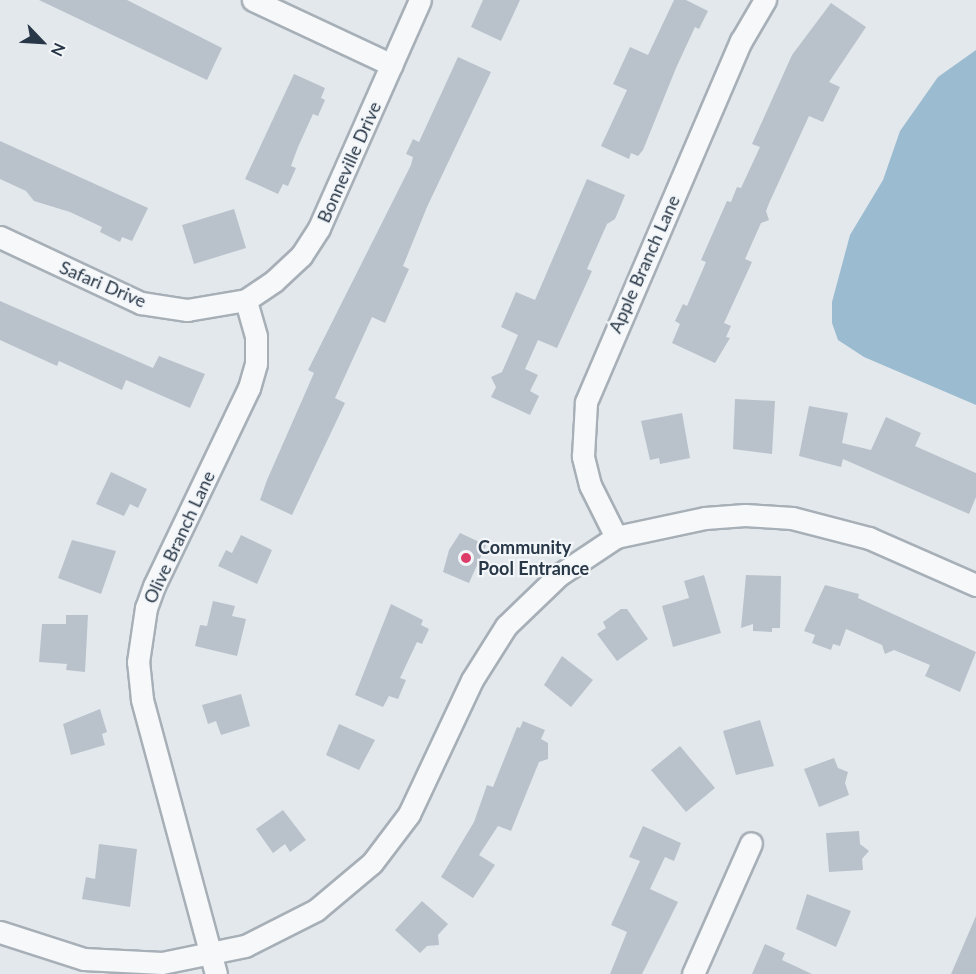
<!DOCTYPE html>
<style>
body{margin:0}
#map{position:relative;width:976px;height:974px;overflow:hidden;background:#e3e8ec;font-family:Lato,sans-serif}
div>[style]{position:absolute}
.water>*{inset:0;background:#9bbbd0}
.building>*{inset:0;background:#b9c2cb}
.roads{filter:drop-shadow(2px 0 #a7afb7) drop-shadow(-2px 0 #a7afb7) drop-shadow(0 2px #a7afb7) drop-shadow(0 -2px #a7afb7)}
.minor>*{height:21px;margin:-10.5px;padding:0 10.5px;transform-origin:10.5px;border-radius:10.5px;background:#f6f8fa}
.dots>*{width:16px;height:16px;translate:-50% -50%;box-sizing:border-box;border:3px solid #f3f6f9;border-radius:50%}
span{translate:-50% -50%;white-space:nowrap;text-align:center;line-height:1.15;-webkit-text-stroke:4.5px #f3f6f9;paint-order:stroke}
.street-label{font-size:18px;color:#283747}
.poi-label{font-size:18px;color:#283747;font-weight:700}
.left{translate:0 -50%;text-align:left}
.north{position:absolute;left:12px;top:12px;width:60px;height:60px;-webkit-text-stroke:4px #f3f6f9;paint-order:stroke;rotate:115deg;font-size:16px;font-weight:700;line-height:24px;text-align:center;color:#283747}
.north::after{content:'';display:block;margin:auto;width:21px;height:27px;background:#283747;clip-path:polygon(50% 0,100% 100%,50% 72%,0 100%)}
</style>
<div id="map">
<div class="water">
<div style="clip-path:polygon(976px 50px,976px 405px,864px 357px,838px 340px,832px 323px,832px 302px,850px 235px,883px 180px,900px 131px,938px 77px)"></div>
</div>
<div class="building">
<div style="clip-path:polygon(39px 0,127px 0,222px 48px,207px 80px)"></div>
<div style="clip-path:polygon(483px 0,520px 0,501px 41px,471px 27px)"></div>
<div style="clip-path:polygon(674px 0,686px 0,708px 11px,699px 29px,695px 27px,676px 68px,643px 150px,638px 156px,631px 153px,629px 159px,601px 146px,627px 90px,613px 84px,630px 47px,648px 55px)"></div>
<div style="clip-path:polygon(831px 3px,866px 27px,829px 82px,840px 87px,823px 122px,809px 116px,770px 201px,766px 211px,769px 220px,761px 223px,745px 259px,752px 262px,724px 323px,731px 326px,726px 337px,730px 338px,715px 363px,672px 343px,680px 324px,675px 321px,683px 304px,687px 306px,706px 262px,701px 260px,727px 201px,731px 202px,737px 187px,741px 188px,760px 147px,752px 144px,792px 55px)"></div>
<div style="clip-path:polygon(458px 57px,491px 72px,427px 207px,403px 266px,409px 269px,385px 323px,372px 317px,335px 398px,345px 403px,292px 515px,260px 500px,267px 480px,314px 373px,308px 370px,411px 165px,413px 157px,406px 154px,413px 139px,419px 142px)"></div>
<div style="clip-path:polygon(294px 74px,325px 88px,321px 98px,325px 100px,318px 116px,313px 114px,298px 147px,291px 166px,296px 168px,288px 186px,283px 184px,278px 194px,245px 179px)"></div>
<div style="clip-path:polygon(0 141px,148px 208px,132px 241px,122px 237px,120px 242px,100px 232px,102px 227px,70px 212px,34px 201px,26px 191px,0 179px)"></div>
<div style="clip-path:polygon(587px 179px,625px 195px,615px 219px,607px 224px,587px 269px,592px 271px,557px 348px,538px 340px,525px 369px,538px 375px,530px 391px,539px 396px,530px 415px,491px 397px,496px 387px,491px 377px,502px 372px,518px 335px,501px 327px,516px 292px,535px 300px)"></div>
<div style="clip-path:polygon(234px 209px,246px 248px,194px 264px,182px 225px)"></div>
<div style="clip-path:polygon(0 301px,153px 368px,159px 356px,205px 374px,190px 408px,126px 380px,122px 390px,59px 361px,57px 366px,0 340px)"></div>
<div style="clip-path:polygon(735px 399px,775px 401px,772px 454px,733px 449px)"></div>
<div style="clip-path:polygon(809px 406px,848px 413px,842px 443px,871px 450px,886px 417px,921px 433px,915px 446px,976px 473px,976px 497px,969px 514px,843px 459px,841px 467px,799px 456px)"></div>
<div style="clip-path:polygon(682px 413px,690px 458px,660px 464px,659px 458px,650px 460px,641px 421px)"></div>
<div style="clip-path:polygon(111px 472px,147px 489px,138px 508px,130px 504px,124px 516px,96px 504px)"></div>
<div style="clip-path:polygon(460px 533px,486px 545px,469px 583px,443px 572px,449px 550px)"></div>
<div style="clip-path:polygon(241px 535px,272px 550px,257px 584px,218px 566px,226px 550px,232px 553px)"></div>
<div style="clip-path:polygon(72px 540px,116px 551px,101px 594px,58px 578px)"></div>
<div style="clip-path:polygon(704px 575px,721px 633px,673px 647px,662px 606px,689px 598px,684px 581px)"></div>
<div style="clip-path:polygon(746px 575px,781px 576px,780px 628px,772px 628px,772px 632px,753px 631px,753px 624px,741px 628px)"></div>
<div style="clip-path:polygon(825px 585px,859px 594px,858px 598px,976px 652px,960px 692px,925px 676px,930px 665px,894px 650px,885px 654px,882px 645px,846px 629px,840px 646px,833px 644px,831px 650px,812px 643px,815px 635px,804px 631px)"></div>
<div style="clip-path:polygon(213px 601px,235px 606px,232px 616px,246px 619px,237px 656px,195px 646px,200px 625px,207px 626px)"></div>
<div style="clip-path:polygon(391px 604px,423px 620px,421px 625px,429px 629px,422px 644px,417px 642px,400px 678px,406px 680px,398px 699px,389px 696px,383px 707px,355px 695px)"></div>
<div style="clip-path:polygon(621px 609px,627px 609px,648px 639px,617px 661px,597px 634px,606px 628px,603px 622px)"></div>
<div style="clip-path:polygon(66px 615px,88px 615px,85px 672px,66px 670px,67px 664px,39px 662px,42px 624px,66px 624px)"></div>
<div style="clip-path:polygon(562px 656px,593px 680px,571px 707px,544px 685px)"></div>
<div style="clip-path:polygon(241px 694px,250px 726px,221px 735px,216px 721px,208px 724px,202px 705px)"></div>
<div style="clip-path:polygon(100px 709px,107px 732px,102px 734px,105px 745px,71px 755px,63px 724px)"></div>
<div style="clip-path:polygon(760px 720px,774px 766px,736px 775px,723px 731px)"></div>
<div style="clip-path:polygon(523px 721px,545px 730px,541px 739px,548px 743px,548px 759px,539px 762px,511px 831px,498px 826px,479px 855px,495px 865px,473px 898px,441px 877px,474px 822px,487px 785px,493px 787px,517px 727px,520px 728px)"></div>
<div style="clip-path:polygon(339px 724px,375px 740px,359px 770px,326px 755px)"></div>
<div style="clip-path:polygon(680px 746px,715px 788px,686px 812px,651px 770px)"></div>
<div style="clip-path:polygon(834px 758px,838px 768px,848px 772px,845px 783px,849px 795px,819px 807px,804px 769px)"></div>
<div style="clip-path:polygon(283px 810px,306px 840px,290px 852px,285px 844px,273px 853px,256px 829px)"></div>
<div style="clip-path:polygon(643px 826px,681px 843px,674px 861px,665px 857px,650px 889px,678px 902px,642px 974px,610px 974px,627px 932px,611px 925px,640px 861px,629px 857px)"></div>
<div style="clip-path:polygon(859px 831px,860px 844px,869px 851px,862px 859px,863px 870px,829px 872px,826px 833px)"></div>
<div style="clip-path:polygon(99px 844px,137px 849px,130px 907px,82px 899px,86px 877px,95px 879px)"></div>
<div style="clip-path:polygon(807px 894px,851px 911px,836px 947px,796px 929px)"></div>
<div style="clip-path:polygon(422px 901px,448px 924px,438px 935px,439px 945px,427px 946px,420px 953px,395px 930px)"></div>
<div style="clip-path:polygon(976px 916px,976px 974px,951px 974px)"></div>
<div style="clip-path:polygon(765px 944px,785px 953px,782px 960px,812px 974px,752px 974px)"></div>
</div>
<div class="roads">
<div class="minor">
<div style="left:253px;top:0;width:153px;rotate:25.1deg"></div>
<div style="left:0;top:237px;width:156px;rotate:25.1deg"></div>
<div style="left:141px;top:303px;width:47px;rotate:8.7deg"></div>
<div style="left:187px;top:310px;width:60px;rotate:-9.6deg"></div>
<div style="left:246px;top:300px;width:34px;rotate:-34deg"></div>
<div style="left:274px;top:281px;width:37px;rotate:-43deg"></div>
<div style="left:301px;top:256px;width:33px;rotate:-57deg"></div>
<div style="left:319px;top:228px;width:249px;rotate:-66.1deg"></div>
<div style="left:616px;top:537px;width:58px;rotate:-116.6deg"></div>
<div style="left:590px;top:485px;width:30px;rotate:-104deg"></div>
<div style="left:583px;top:456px;width:54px;rotate:-86.8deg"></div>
<div style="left:586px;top:402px;width:393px;rotate:-66.8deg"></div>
<div style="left:741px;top:41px;width:48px;rotate:-59.7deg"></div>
<div style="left:0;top:932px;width:88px;rotate:17.8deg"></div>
<div style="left:84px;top:959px;width:78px;rotate:2.9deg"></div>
<div style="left:162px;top:963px;width:85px;rotate:-11.6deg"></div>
<div style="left:245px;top:946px;width:80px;rotate:-26.9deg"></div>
<div style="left:316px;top:910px;width:73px;rotate:-40deg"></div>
<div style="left:372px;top:863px;width:61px;rotate:-52.9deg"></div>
<div style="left:409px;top:814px;width:148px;rotate:-64.8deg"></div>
<div style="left:472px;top:680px;width:64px;rotate:-57.8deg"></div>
<div style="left:506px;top:626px;width:74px;rotate:-43.9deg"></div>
<div style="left:559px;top:575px;width:69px;rotate:-33.7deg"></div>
<div style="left:616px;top:537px;width:91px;rotate:-12.1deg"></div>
<div style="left:705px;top:518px;width:40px;rotate:-4.3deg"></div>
<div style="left:745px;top:515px;width:47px;rotate:3.7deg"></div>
<div style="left:792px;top:518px;width:80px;rotate:14.6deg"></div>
<div style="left:869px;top:538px;width:117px;rotate:23.7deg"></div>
<div style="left:216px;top:974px;width:285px;rotate:-105.1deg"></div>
<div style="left:142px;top:699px;width:37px;rotate:-96deg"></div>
<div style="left:138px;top:662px;width:55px;rotate:-81.6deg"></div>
<div style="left:146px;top:608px;width:23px;rotate:-70deg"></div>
<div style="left:154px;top:586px;width:220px;rotate:-64.4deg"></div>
<div style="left:249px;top:388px;width:26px;rotate:-74deg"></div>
<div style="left:256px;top:363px;width:27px;rotate:-90deg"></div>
<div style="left:256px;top:336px;width:37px;rotate:-106deg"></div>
<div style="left:693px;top:974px;width:143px;rotate:-66.1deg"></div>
</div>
</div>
<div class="dots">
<div style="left:466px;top:558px;background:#dd3c68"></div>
</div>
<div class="street-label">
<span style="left:349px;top:162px;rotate:-66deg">Bonneville Drive</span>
<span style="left:644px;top:264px;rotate:-66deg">Apple Branch Lane</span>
<span style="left:103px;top:284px;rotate:23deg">Safari Drive</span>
<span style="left:179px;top:537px;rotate:-65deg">Olive Branch Lane</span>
</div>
<div class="poi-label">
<span class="left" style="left:478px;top:558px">Community<br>Pool Entrance</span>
</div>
<div class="north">N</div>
</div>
